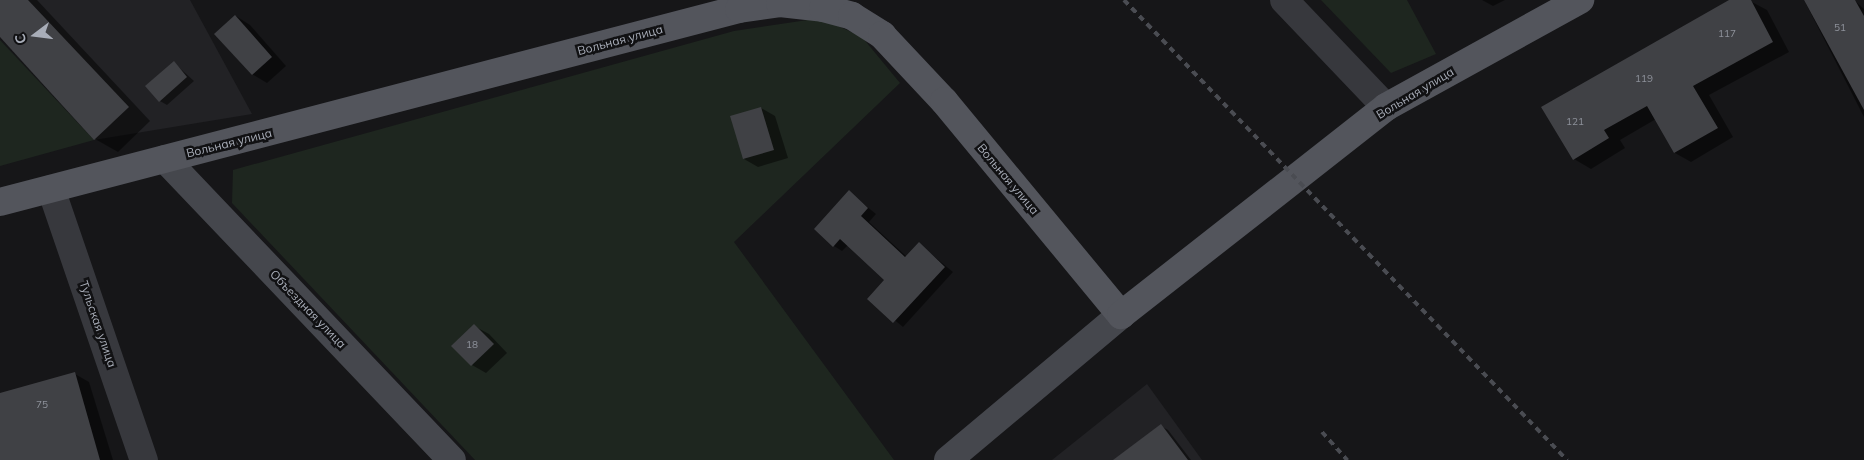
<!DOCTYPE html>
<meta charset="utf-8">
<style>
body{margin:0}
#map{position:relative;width:1864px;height:460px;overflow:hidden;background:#161618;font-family:Mulish,sans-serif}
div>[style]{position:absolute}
.built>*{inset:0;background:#222225}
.green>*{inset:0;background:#1e261f}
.shadow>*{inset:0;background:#0007}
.building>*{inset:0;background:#404145}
.street>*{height:28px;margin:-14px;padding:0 14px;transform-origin:14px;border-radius:14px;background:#37383d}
.secondary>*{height:28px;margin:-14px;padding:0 14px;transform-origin:14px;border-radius:14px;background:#45474d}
.primary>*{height:28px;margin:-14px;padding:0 14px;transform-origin:14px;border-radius:14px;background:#53555c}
.rail>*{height:4px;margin-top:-2px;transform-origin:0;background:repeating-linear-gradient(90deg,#4a4c52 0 6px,transparent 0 11px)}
span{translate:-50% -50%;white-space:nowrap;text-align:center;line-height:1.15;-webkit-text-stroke:5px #111113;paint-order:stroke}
.number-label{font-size:10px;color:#8e929b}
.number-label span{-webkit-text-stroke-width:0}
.street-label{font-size:12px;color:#a8adb8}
.north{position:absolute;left:10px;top:10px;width:50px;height:50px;-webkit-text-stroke:4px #111113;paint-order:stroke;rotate:255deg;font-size:14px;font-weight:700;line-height:20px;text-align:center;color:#a8adb8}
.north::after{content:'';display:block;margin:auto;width:18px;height:22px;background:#a8adb8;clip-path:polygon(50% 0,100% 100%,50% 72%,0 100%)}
</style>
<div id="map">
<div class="built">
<div style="clip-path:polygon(0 0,190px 0,252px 114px,94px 140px,0 37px)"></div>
<div style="clip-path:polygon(1147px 384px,1202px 460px,1052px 460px)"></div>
</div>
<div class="green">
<div style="clip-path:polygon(1321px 0,1407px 0,1436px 54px,1391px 73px)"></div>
<div style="clip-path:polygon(821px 18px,862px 37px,900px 83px,734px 242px,894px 460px,475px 460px,232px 203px,233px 170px,734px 31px)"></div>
<div style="clip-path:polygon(0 40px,94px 140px,0 166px)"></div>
</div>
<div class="shadow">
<div style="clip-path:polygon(0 0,37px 0,150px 121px,118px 152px,95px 139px,0 37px)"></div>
<div style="clip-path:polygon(1482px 0,1505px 0,1493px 6px)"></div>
<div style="clip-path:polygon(1804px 0,1854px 0,1864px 9px,1864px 117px)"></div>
<div style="clip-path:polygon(1750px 1px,1767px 10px,1789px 52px,1709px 95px,1733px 137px,1691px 162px,1675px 153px,1656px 119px,1620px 140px,1625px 148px,1591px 169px,1574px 159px,1543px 107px)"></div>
<div style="clip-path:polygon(236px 16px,250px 25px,286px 66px,267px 83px,252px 74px)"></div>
<div style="clip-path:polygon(174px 63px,194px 81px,167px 105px,160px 101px)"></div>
<div style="clip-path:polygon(761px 108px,775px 116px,788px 158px,758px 167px,744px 159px)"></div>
<div style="clip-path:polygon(849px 192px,876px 214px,869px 222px,907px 257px,919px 244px,953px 272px,903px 327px,869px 299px,885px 280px,848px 245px,842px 251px,834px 246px)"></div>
<div style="clip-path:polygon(474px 326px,489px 334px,507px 353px,486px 373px,472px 365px)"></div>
<div style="clip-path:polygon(75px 374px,89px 382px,113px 460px,0 460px,0 395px)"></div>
<div style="clip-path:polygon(1161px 426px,1168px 430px,1191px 460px,1115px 460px)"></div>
</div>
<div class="building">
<div style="clip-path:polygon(0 0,28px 0,129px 107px,94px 140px,0 37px)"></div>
<div style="clip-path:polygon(1729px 0,1751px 0,1773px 42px,1693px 86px,1718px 128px,1674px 153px,1647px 106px,1604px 130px,1609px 138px,1573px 160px,1541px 107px)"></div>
<div style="clip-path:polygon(1804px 0,1855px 0,1864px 16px,1864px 110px)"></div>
<div style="clip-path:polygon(235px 15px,272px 57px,252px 75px,214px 34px)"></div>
<div style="clip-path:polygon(174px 61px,187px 77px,159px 102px,145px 86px)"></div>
<div style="clip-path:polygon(761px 107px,774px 150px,743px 159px,730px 116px)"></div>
<div style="clip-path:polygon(849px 190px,868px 208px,861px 216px,905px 257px,919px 242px,945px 267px,893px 323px,867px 299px,884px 280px,840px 239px,833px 247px,814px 229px)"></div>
<div style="clip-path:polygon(474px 324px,494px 344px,471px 366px,451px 346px)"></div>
<div style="clip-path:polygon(75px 372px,100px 460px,0 460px,0 393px)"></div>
<div style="clip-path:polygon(1161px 424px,1188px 460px,1113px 460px)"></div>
</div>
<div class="street">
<div style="left:1284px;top:0;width:148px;rotate:46.4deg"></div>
<div style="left:51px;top:189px;width:287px;rotate:71.1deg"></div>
</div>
<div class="secondary">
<div style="left:165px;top:159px;width:416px;rotate:46.4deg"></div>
<div style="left:948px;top:460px;width:226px;rotate:-40deg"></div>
</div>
<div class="primary">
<div style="left:0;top:202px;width:764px;rotate:-14.64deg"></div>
<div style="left:739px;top:9px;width:41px;rotate:-8.3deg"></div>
<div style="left:780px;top:3px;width:43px;rotate:6.6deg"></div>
<div style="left:823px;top:8px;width:30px;rotate:15deg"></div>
<div style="left:852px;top:16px;width:36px;rotate:32deg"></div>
<div style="left:882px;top:35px;width:91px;rotate:46.8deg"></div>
<div style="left:944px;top:101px;width:278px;rotate:50.4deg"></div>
<div style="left:1121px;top:315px;width:337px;rotate:-38.1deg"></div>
<div style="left:1386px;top:107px;width:222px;rotate:-28.9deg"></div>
</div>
<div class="rail">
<div style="left:1124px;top:0;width:639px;rotate:46.08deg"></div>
<div style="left:1322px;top:432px;width:38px;rotate:48deg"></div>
</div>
<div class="number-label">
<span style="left:1840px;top:28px">51</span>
<span style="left:1727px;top:34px">117</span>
<span style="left:1644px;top:79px">119</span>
<span style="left:1575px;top:122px">121</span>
<span style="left:472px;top:345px">18</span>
<span style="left:42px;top:405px">75</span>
</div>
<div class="street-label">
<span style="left:620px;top:40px;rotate:-15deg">Вольная улица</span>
<span style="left:1415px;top:93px;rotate:-31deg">Вольная улица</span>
<span style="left:229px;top:143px;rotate:-14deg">Вольная улица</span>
<span style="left:1008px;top:179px;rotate:50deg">Вольная улица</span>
<span style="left:308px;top:309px;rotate:46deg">Объездная улица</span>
<span style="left:98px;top:324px;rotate:71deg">Тульская улица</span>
</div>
<div class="north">С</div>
</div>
